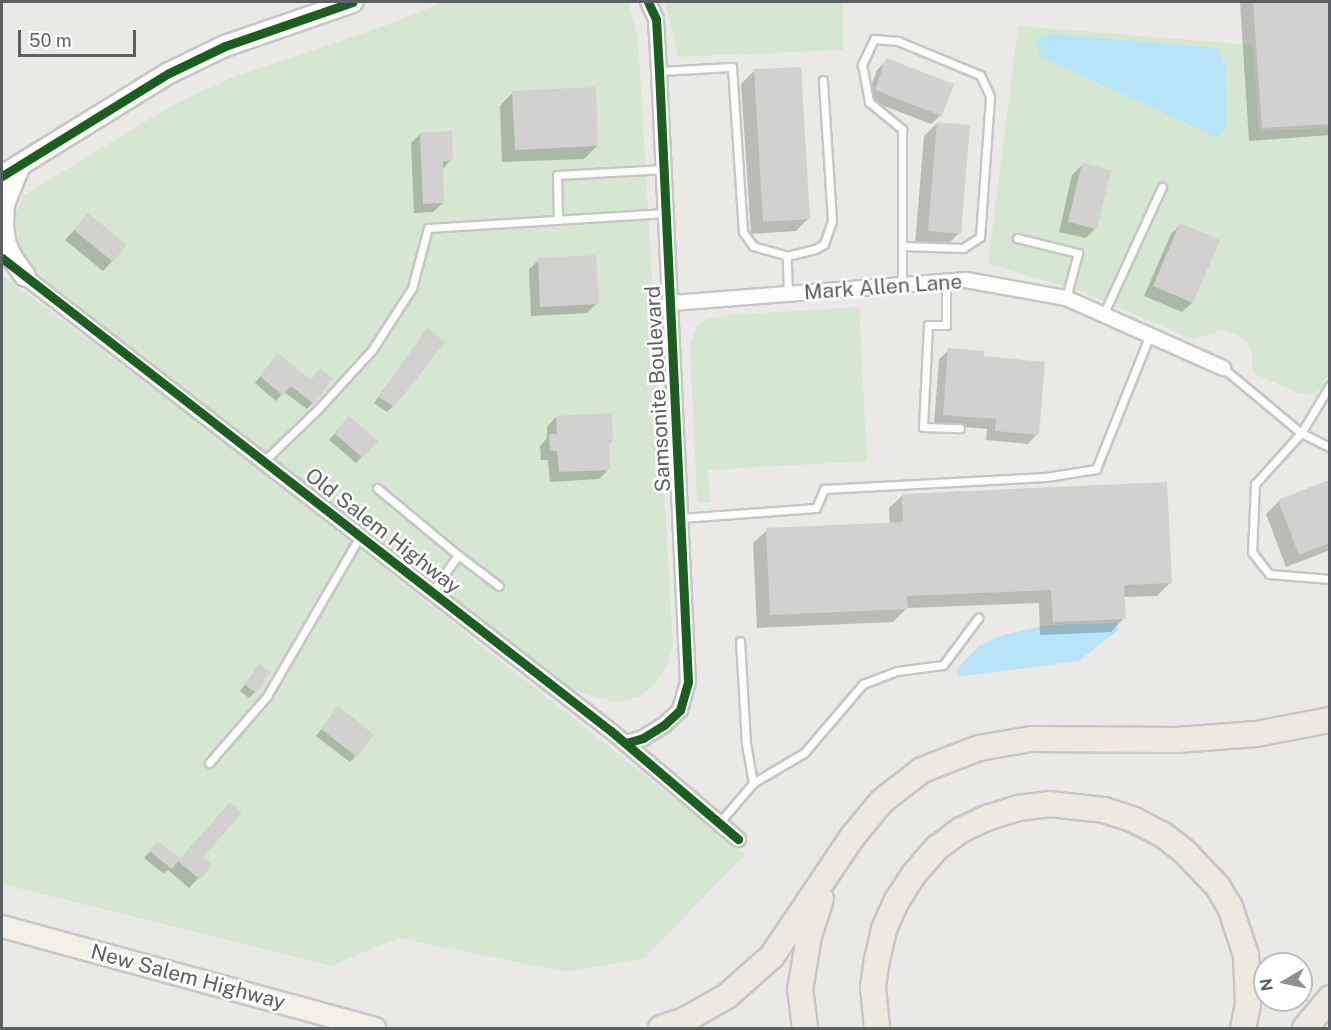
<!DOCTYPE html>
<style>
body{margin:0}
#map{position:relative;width:1331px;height:1030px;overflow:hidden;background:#ebe9e5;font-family:"Public Sans",sans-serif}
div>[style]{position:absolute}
.green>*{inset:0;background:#d5e7d0}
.water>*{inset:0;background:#b7e4f7}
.shadow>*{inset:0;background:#0003}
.building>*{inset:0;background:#d2d1cf}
.roads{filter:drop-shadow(2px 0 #c6c6c6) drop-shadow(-2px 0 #c6c6c6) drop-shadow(0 2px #c6c6c6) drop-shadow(0 -2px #c6c6c6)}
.service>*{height:7px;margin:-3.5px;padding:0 3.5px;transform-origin:3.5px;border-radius:3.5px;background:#fcfcfb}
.minor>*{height:14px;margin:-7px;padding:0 7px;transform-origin:7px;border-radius:7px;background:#fcfcfb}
.secondary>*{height:20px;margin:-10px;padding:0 10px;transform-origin:10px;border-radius:10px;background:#fcfcfb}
.primary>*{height:21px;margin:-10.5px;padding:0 10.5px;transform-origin:10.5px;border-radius:10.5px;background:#f2efe7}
.motorway>*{height:24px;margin:-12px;padding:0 12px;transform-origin:12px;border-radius:12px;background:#eee9e0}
.cycleway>*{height:9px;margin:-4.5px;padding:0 4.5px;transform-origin:4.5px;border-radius:4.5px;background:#1b5e20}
span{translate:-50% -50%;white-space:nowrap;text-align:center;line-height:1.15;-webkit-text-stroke:5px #fff;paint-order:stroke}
.street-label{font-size:21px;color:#5b6063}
.frame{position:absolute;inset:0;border:3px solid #5b6063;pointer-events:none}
.north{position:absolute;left:1253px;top:952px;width:60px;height:60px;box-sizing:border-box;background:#fff;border:2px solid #bdbfc1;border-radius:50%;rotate:261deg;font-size:16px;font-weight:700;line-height:24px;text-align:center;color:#5b6063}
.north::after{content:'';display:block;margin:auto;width:21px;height:27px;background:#8d9090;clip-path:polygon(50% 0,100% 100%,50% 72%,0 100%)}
.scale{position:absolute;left:18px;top:30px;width:118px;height:27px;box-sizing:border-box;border:3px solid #5b6063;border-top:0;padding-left:8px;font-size:18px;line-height:21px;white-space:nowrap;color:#5b6063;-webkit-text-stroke:4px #fff;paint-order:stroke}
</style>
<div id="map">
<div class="green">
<div style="clip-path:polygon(443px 2px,628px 2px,638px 38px,673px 645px,668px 664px,655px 685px,639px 697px,615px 702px,571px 690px,42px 277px,21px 258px,13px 234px,15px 214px,24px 195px,171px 106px,231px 78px,395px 22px)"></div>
<div style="clip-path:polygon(665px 2px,843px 2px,843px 50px,678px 57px)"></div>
<div style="clip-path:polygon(1018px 26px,1253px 45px,1259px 131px,1329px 128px,1329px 373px,1322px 387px,1314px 394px,1300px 394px,1253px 373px,1251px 347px,1239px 336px,1224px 330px,1192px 339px,1078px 290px,988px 264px)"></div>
<div style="clip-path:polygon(2px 275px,211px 432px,745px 854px,645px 958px,567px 972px,398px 938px,331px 966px,2px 884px)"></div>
<div style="clip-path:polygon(859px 307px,867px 461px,708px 470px,710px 503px,697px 502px,690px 345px,696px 328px,707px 319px,727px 315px)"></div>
</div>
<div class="water">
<div style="clip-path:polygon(1055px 34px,1217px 48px,1225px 64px,1226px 126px,1218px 138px,1041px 57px,1036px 45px,1040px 36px)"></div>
<div style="clip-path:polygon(1116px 623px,1119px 629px,1079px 661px,958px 677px,956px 670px,980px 645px,1003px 635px,1046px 625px)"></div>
</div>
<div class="shadow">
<div style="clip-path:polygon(1240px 2px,1330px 2px,1330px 135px,1249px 141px)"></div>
<div style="clip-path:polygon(887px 60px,941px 115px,931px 124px,866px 99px,877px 70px)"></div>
<div style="clip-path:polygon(754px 71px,809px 218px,796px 231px,751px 234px,741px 84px)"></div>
<div style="clip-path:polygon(513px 92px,597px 146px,584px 159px,502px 162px,500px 106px)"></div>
<div style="clip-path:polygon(937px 123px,959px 233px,946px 247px,915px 244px,924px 136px)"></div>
<div style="clip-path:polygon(421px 133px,451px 160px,442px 170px,443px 203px,433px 212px,414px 213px,411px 143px)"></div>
<div style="clip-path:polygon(1082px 165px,1096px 228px,1086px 238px,1059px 232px,1072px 175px)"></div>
<div style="clip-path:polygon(88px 215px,112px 261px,103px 271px,65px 240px)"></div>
<div style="clip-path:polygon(1180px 225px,1218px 241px,1192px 303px,1182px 312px,1144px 296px,1171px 234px)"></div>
<div style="clip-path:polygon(539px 260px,597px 303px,587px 313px,531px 316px,529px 269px)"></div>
<div style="clip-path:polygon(427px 330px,393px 406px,387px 412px,374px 403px)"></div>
<div style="clip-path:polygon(949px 350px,982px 357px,1037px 434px,1028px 444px,986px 440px,987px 429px,934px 424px,939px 359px)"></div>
<div style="clip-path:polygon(272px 361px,310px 382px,320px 370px,313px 403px,307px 409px,284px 392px,276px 401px,255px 383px)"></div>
<div style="clip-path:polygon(556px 417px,612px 441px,607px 445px,609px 469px,599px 479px,550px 482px,548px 460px,541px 460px,540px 446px,547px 438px,547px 427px)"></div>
<div style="clip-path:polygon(343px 424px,362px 457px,356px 463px,329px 440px)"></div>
<div style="clip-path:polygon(1330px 482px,1330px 550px,1286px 567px,1266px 514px,1279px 501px)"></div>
<div style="clip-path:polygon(903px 495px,1170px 583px,1157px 596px,1123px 597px,1124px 618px,1111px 632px,1040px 635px,1039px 603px,907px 608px,893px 622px,757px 628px,753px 543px,767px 530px,890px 524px,889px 508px)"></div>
<div style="clip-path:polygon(259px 666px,255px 692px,249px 698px,240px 691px)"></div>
<div style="clip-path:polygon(332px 715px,356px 756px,350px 762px,316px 736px)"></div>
<div style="clip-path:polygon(158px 843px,180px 860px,201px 858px,210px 866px,189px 888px,168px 870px,164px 874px,144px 858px)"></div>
</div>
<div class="building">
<div style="clip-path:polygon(1253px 2px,1329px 2px,1329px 124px,1262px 128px)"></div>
<div style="clip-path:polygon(886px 58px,954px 84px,942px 116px,875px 90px)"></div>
<div style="clip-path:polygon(801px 67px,810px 219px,763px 222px,754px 69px)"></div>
<div style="clip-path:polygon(596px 87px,598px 146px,515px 150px,512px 91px)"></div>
<div style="clip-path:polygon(937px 122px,970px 125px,961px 234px,928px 231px)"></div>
<div style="clip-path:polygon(452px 131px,453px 161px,443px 161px,444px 203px,423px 204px,420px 132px)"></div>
<div style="clip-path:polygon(1082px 163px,1111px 170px,1097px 229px,1068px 222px)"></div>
<div style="clip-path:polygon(88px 213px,127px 245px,113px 262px,74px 230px)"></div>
<div style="clip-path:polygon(1180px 223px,1220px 240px,1193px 303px,1153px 286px)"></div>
<div style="clip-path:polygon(596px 255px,599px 304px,540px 307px,538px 258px)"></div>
<div style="clip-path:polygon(427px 328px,445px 342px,394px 407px,379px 397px)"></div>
<div style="clip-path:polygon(948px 348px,984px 351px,984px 356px,1045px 362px,1039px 435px,995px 431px,996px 419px,943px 415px)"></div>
<div style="clip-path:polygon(278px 353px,311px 380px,320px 368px,333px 378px,314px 404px,291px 386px,283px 396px,260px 376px)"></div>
<div style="clip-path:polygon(612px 413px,613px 441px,609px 442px,610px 470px,559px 472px,557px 451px,550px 451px,549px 434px,557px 434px,556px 416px)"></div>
<div style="clip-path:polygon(349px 416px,378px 441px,363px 458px,334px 433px)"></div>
<div style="clip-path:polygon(1329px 480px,1329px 543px,1299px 555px,1278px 500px)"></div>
<div style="clip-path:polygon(1167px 482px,1172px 583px,1124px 585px,1126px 619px,1053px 622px,1051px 590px,907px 596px,908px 609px,770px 615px,766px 528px,903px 522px,902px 494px)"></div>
<div style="clip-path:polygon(259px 664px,271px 672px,256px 693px,245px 685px)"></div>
<div style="clip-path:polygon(338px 706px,374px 735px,357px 757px,321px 729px)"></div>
<div style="clip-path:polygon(230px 802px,242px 813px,203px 857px,212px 865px,200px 880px,178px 861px)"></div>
<div style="clip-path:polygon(158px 841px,180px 858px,172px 869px,149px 851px)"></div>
</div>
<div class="roads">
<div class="service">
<div style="left:659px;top:71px;width:73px;rotate:-3.1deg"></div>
<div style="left:732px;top:67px;width:165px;rotate:86.2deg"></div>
<div style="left:743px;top:232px;width:17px;rotate:54deg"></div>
<div style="left:753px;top:246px;width:35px;rotate:16deg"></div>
<div style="left:558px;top:220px;width:45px;rotate:-91.3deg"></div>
<div style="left:557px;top:175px;width:108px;rotate:-3.2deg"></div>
<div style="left:1017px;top:238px;width:63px;rotate:13.8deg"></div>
<div style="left:1078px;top:253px;width:47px;rotate:104.9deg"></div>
<div style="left:902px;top:246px;width:61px;rotate:1.9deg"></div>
<div style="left:963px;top:248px;width:20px;rotate:-33deg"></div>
<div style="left:980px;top:237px;width:141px;rotate:-85.9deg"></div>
<div style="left:990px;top:96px;width:23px;rotate:-115deg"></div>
<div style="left:980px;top:75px;width:89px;rotate:-157.5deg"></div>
<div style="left:898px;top:41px;width:24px;rotate:-175deg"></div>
<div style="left:874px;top:39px;width:29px;rotate:115deg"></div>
<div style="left:862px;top:65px;width:38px;rotate:79deg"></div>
<div style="left:869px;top:102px;width:43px;rotate:39.3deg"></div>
<div style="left:902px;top:129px;width:156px;rotate:90deg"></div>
<div style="left:946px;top:282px;width:43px;rotate:90deg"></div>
<div style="left:946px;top:325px;width:18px;rotate:180deg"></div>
<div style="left:928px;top:325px;width:102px;rotate:92.8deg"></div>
<div style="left:923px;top:427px;width:37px;rotate:2deg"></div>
<div style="left:788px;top:294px;width:38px;rotate:-92deg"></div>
<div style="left:787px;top:256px;width:29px;rotate:-14deg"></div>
<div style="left:815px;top:249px;width:10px;rotate:-29deg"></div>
<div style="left:824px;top:244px;width:24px;rotate:-71deg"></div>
<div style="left:832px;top:221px;width:141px;rotate:-93.7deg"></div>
<div style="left:1103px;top:315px;width:141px;rotate:-65.3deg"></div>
<div style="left:1223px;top:368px;width:102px;rotate:39.8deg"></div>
<div style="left:1301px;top:433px;width:32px;rotate:26deg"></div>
<div style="left:1330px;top:385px;width:56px;rotate:121.1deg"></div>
<div style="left:1301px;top:433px;width:69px;rotate:132deg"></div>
<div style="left:1255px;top:484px;width:68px;rotate:92.5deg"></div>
<div style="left:1252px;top:552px;width:28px;rotate:52deg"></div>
<div style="left:1269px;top:574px;width:61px;rotate:4.7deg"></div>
<div style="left:264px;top:461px;width:76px;rotate:-43.9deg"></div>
<div style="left:319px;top:408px;width:79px;rotate:-47.6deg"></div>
<div style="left:372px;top:350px;width:74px;rotate:-57.2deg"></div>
<div style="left:412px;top:288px;width:62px;rotate:-75.1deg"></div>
<div style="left:428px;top:228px;width:239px;rotate:-3.6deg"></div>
<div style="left:377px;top:488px;width:105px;rotate:39.6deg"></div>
<div style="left:681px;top:518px;width:135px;rotate:-4.2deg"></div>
<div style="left:816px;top:508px;width:21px;rotate:-67deg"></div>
<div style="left:824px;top:489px;width:222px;rotate:-3.1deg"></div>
<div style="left:1046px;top:477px;width:51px;rotate:-9.1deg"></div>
<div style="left:1096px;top:469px;width:144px;rotate:-68.1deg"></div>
<div style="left:432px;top:592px;width:45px;rotate:-54.9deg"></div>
<div style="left:458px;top:555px;width:51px;rotate:37.1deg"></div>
<div style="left:209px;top:763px;width:89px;rotate:-49.1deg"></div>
<div style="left:267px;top:696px;width:185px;rotate:-59.8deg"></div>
<div style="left:753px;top:783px;width:59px;rotate:-30.5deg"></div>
<div style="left:804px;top:753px;width:91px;rotate:-49.5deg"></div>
<div style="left:863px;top:684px;width:36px;rotate:-21deg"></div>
<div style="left:897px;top:671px;width:46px;rotate:-7.4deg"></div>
<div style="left:943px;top:665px;width:59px;rotate:-53.3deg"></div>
<div style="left:719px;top:823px;width:52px;rotate:-49.6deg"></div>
<div style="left:753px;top:783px;width:40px;rotate:-100deg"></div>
<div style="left:746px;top:744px;width:103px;rotate:-93.3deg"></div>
</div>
<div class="minor">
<div style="left:19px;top:272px;width:749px;rotate:37.79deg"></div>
<div style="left:611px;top:731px;width:167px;rotate:40.4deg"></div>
<div style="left:672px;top:303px;width:295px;rotate:-4.5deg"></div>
<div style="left:966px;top:280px;width:102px;rotate:10.2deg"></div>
<div style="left:1066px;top:298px;width:172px;rotate:24deg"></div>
<div style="left:626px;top:743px;width:18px;rotate:-16deg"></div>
<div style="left:643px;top:738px;width:25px;rotate:-32deg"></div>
<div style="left:664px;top:725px;width:22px;rotate:-43deg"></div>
<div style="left:680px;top:710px;width:29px;rotate:-74deg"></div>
<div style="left:688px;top:682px;width:612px;rotate:-92.72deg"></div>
<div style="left:659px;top:71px;width:52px;rotate:-93.3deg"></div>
<div style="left:656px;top:19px;width:19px;rotate:-115deg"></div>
</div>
<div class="secondary">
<div style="left:20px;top:165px;width:42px;rotate:112.3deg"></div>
<div style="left:4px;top:204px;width:21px;rotate:93deg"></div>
<div style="left:3px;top:225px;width:17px;rotate:83deg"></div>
<div style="left:5px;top:242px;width:15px;rotate:67deg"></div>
<div style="left:11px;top:256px;width:24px;rotate:55deg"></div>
<div style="left:2px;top:176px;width:196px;rotate:-31.7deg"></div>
<div style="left:169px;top:73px;width:62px;rotate:-25.7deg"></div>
<div style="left:225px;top:46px;width:135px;rotate:-19deg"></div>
</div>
<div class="primary">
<div style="left:2px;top:926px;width:386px;rotate:15.3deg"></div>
</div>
<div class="motorway">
<div style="left:661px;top:1028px;width:23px;rotate:-18deg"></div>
<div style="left:683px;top:1021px;width:51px;rotate:-29.6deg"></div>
<div style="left:727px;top:996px;width:60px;rotate:-41.6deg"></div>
<div style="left:772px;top:956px;width:145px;rotate:-56deg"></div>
<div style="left:853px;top:836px;width:45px;rotate:-50.4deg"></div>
<div style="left:882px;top:801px;width:51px;rotate:-37.8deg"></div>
<div style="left:922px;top:770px;width:61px;rotate:-21.1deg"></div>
<div style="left:979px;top:748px;width:53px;rotate:-9.8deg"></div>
<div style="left:1031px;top:739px;width:146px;rotate:0.4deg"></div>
<div style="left:1177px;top:740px;width:79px;rotate:-4.3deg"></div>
<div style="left:1256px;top:734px;width:75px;rotate:-10.7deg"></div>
<div style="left:805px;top:1028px;width:38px;rotate:-97deg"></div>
<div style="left:800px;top:990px;width:55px;rotate:-80.5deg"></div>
<div style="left:809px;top:936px;width:39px;rotate:-72deg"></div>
<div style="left:877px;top:1028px;width:41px;rotate:-95.6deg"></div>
<div style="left:873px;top:987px;width:27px;rotate:-82deg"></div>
<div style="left:877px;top:960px;width:32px;rotate:-77deg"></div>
<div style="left:884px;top:929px;width:30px;rotate:-66deg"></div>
<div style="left:896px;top:902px;width:33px;rotate:-57deg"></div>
<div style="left:914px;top:874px;width:35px;rotate:-49deg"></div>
<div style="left:937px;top:848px;width:30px;rotate:-37deg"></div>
<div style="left:961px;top:830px;width:29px;rotate:-25deg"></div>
<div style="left:987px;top:818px;width:33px;rotate:-18deg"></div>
<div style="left:1018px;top:808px;width:31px;rotate:-7deg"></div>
<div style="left:1049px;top:804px;width:55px;rotate:6.2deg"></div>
<div style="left:1104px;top:810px;width:32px;rotate:18deg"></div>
<div style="left:1134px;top:820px;width:31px;rotate:27deg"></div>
<div style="left:1162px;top:834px;width:28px;rotate:38deg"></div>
<div style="left:1184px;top:851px;width:50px;rotate:46.6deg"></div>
<div style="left:1218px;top:887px;width:23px;rotate:59deg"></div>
<div style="left:1230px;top:907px;width:51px;rotate:71.6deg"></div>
<div style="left:1246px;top:955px;width:50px;rotate:87.7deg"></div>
<div style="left:1248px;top:1005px;width:24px;rotate:102deg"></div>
<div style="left:1305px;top:1028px;width:39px;rotate:-50deg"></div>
</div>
</div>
<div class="cycleway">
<div style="left:2px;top:176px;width:196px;rotate:-31.7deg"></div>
<div style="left:169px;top:73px;width:62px;rotate:-25.7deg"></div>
<div style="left:225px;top:46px;width:135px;rotate:-19deg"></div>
<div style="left:2px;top:258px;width:771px;rotate:37.84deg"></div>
<div style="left:611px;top:731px;width:167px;rotate:40.4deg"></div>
<div style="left:626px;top:743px;width:18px;rotate:-16deg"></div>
<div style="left:643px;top:738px;width:25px;rotate:-32deg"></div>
<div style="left:664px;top:725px;width:22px;rotate:-43deg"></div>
<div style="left:680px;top:710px;width:29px;rotate:-74deg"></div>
<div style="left:688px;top:682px;width:612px;rotate:-92.72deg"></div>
<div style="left:659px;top:71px;width:52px;rotate:-93.3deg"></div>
<div style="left:656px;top:19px;width:19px;rotate:-115deg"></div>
</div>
<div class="street-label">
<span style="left:883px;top:287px;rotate:-4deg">Mark Allen Lane</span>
<span style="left:658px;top:389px;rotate:-93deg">Samsonite Boulevard</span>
<span style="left:383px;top:531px;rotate:38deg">Old Salem Highway</span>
<span style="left:188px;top:977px;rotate:15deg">New Salem Highway</span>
</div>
<div class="frame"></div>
<div class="north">N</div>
<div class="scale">50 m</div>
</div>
